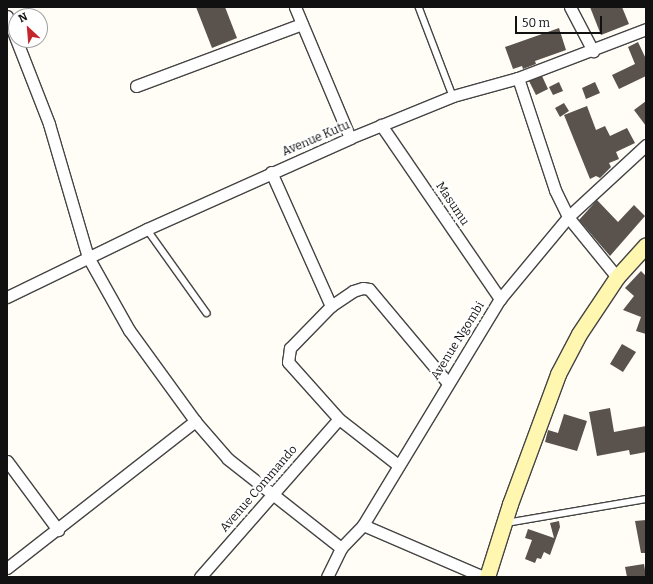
<!DOCTYPE html>
<style>
body{margin:0}
#map{position:relative;width:653px;height:584px;overflow:hidden;background:#fffdf5;font-family:Bitter,serif}
div>[style]{position:absolute}
.building>*{inset:0;background:#5a524d}
.roads{filter:drop-shadow(1px 0 #444) drop-shadow(-1px 0 #444) drop-shadow(0 1px #444) drop-shadow(0 -1px #444)}
.service>*{height:5.5px;margin:-2.75px;padding:0 2.75px;transform-origin:2.75px;border-radius:2.75px;background:#fff}
.minor>*{height:11px;margin:-5.5px;padding:0 5.5px;transform-origin:5.5px;border-radius:5.5px;background:#fff}
.secondary>*{height:15px;margin:-7.5px;padding:0 7.5px;transform-origin:7.5px;border-radius:7.5px;background:#fff6b0}
span{translate:-50% -50%;white-space:nowrap;text-align:center;line-height:1.15;-webkit-text-stroke:4px #fff;paint-order:stroke}
.street-label{font-size:12px;color:#111}
.frame{position:absolute;inset:0;border:8px solid #111;pointer-events:none}
.north{position:absolute;left:8px;top:8px;width:40px;height:40px;box-sizing:border-box;background:#fff;border:1px solid #a0a0a0;border-radius:50%;rotate:334deg;font-size:11px;font-weight:700;line-height:16px;text-align:center;color:#111}
.north::after{content:'';display:block;margin:auto;width:14px;height:18px;background:#c4262e;clip-path:polygon(50% 0,100% 100%,50% 72%,0 100%)}
.scale{position:absolute;left:515px;top:16px;width:87px;height:18px;box-sizing:border-box;border:2px solid #111;border-top:0;padding-left:5px;font-size:12px;line-height:14px;white-space:nowrap;color:#111;-webkit-text-stroke:3px #fff;paint-order:stroke}
</style>
<div id="map">
<div class="building">
<div style="clip-path:polygon(196px 7px,225px 7px,237px 38px,212px 48px)"></div>
<div style="clip-path:polygon(590px 7px,622px 7px,629px 24px,601px 35px)"></div>
<div style="clip-path:polygon(559px 28px,566px 50px,535px 61px,536px 64px,523px 69px,522px 66px,513px 69px,505px 47px)"></div>
<div style="clip-path:polygon(638px 42px,646px 59px,646px 76px,619px 89px,612px 75px,635px 64px,628px 47px)"></div>
<div style="clip-path:polygon(542px 76px,548px 89px,536px 95px,529px 81px)"></div>
<div style="clip-path:polygon(559px 82px,563px 91px,553px 95px,549px 87px)"></div>
<div style="clip-path:polygon(595px 82px,600px 93px,586px 99px,582px 88px)"></div>
<div style="clip-path:polygon(646px 101px,646px 126px,634px 110px)"></div>
<div style="clip-path:polygon(564px 103px,569px 111px,560px 117px,555px 108px)"></div>
<div style="clip-path:polygon(587px 106px,596px 130px,605px 126px,610px 136px,627px 128px,635px 143px,616px 152px,619px 159px,609px 163px,611px 167px,600px 178px,596px 176px,590px 179px,564px 115px)"></div>
<div style="clip-path:polygon(597px 200px,618px 222px,634px 205px,645px 216px,610px 256px,579px 220px)"></div>
<div style="clip-path:polygon(641px 271px,646px 276px,646px 334px,636px 331px,641px 317px,623px 310px,634px 296px,625px 288px)"></div>
<div style="clip-path:polygon(622px 344px,636px 352px,623px 372px,610px 364px)"></div>
<div style="clip-path:polygon(610px 408px,614px 432px,646px 426px,646px 452px,630px 455px,629px 450px,597px 456px,589px 412px)"></div>
<div style="clip-path:polygon(564px 414px,587px 421px,577px 451px,545px 442px,548px 430px,558px 433px)"></div>
<div style="clip-path:polygon(646px 520px,646px 553px,641px 553px,635px 521px)"></div>
<div style="clip-path:polygon(559px 521px,560px 527px,550px 555px,544px 552px,541px 559px,537px 558px,535px 563px,525px 559px,532px 540px,525px 538px,528px 529px,554px 538px,550px 523px)"></div>
<div style="clip-path:polygon(644px 564px,646px 576px,627px 577px,625px 567px)"></div>
</div>
<div class="roads">
<div class="service">
<div style="left:419px;top:7px;width:95px;rotate:69.1deg"></div>
<div style="left:147px;top:229px;width:103px;rotate:54.5deg"></div>
<div style="left:506px;top:523px;width:142px;rotate:-9.7deg"></div>
</div>
<div class="minor">
<div style="left:295px;top:7px;width:142px;rotate:67.2deg"></div>
<div style="left:570px;top:7px;width:50px;rotate:62.4deg"></div>
<div style="left:7px;top:16px;width:116px;rotate:68.7deg"></div>
<div style="left:49px;top:124px;width:139px;rotate:73.7deg"></div>
<div style="left:88px;top:257px;width:84px;rotate:60.7deg"></div>
<div style="left:129px;top:330px;width:112px;rotate:54deg"></div>
<div style="left:195px;top:421px;width:50px;rotate:49deg"></div>
<div style="left:228px;top:459px;width:144px;rotate:38.2deg"></div>
<div style="left:518px;top:78px;width:118px;rotate:71.7deg"></div>
<div style="left:555px;top:190px;width:30px;rotate:64deg"></div>
<div style="left:568px;top:217px;width:77px;rotate:50.8deg"></div>
<div style="left:136px;top:86px;width:177px;rotate:-20.5deg"></div>
<div style="left:381px;top:125px;width:211px;rotate:55.6deg"></div>
<div style="left:271px;top:172px;width:147px;rotate:65.9deg"></div>
<div style="left:331px;top:306px;width:59px;rotate:134.3deg"></div>
<div style="left:290px;top:348px;width:14px;rotate:98deg"></div>
<div style="left:288px;top:362px;width:76px;rotate:48.2deg"></div>
<div style="left:339px;top:419px;width:75px;rotate:37.9deg"></div>
<div style="left:7px;top:297px;width:156px;rotate:-25.9deg"></div>
<div style="left:147px;top:229px;width:222px;rotate:-24.1deg"></div>
<div style="left:350px;top:138px;width:111px;rotate:-22.2deg"></div>
<div style="left:453px;top:96px;width:67px;rotate:-15.5deg"></div>
<div style="left:518px;top:78px;width:137px;rotate:-20.9deg"></div>
<div style="left:331px;top:306px;width:27px;rotate:-34deg"></div>
<div style="left:353px;top:291px;width:10px;rotate:-17deg"></div>
<div style="left:363px;top:288px;width:6px;rotate:9deg"></div>
<div style="left:369px;top:289px;width:123px;rotate:50deg"></div>
<div style="left:7px;top:461px;width:86px;rotate:53.5deg"></div>
<div style="left:363px;top:525px;width:132px;rotate:23.3deg"></div>
<div style="left:7px;top:568px;width:239px;rotate:-38deg"></div>
<div style="left:200px;top:577px;width:210px;rotate:-48.7deg"></div>
<div style="left:327px;top:577px;width:32px;rotate:-64deg"></div>
<div style="left:341px;top:548px;width:32px;rotate:-46deg"></div>
<div style="left:363px;top:525px;width:264px;rotate:-58.8deg"></div>
<div style="left:500px;top:299px;width:107px;rotate:-50.3deg"></div>
<div style="left:568px;top:217px;width:106px;rotate:-42.7deg"></div>
</div>
<div class="secondary">
<div style="left:487px;top:577px;width:77px;rotate:-72.5deg"></div>
<div style="left:510px;top:504px;width:139px;rotate:-69.7deg"></div>
<div style="left:558px;top:374px;width:45px;rotate:-62.3deg"></div>
<div style="left:579px;top:334px;width:69px;rotate:-56.3deg"></div>
<div style="left:617px;top:277px;width:43px;rotate:-47.8deg"></div>
</div>
</div>
<div class="street-label">
<span style="left:316px;top:139px;rotate:-23deg">Avenue Kutu</span>
<span style="left:452px;top:204px;rotate:56deg">Masumu</span>
<span style="left:458px;top:341px;rotate:-58deg">Avenue Ngombi</span>
<span style="left:259px;top:489px;rotate:-49deg">Avenue Commando</span>
</div>
<div class="frame"></div>
<div class="north">N</div>
<div class="scale">50 m</div>
</div>
